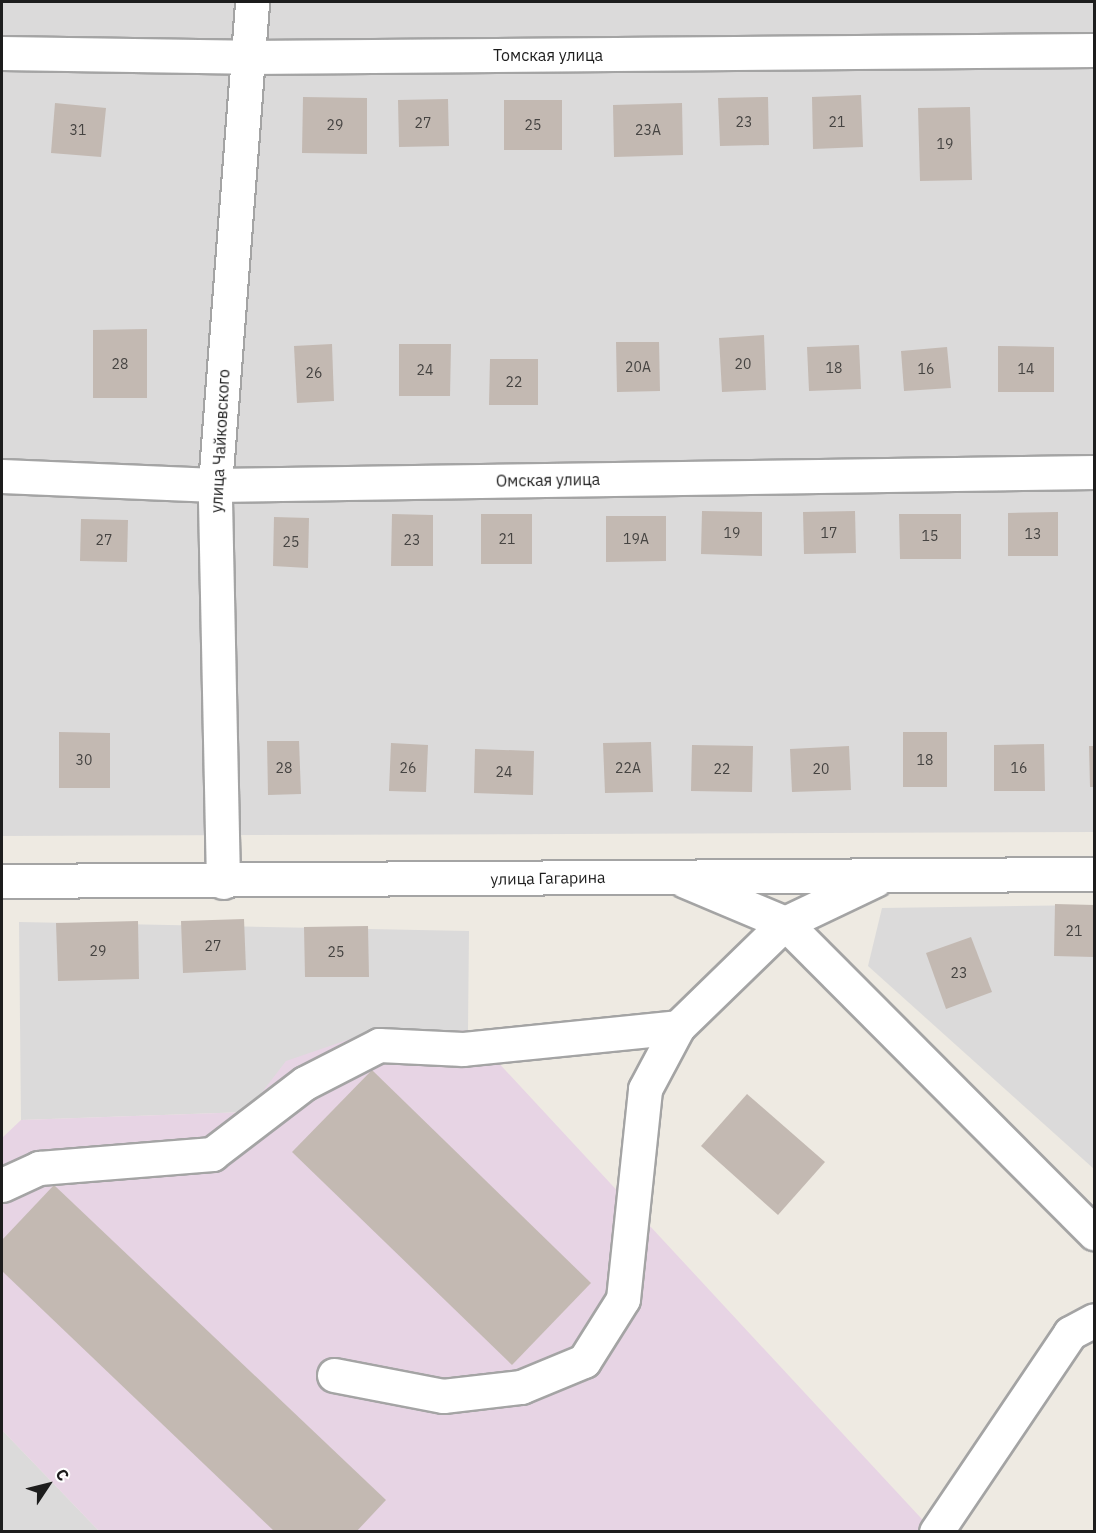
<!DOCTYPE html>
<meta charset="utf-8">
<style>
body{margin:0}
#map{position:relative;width:1096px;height:1533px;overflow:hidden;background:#eeeae2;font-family:"IBM Plex Sans",sans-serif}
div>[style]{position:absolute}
.residential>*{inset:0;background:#dbdada}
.industrial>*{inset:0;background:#e7d4e4}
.building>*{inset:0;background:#c3b9b2}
.roads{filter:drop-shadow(2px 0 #a4a4a4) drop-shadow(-2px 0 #a4a4a4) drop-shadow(0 2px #a4a4a4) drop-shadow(0 -2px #a4a4a4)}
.minor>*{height:33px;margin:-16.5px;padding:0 16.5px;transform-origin:16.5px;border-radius:16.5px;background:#fff}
span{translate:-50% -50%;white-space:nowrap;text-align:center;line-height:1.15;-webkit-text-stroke:4.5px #fff;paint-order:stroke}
.number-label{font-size:14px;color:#464442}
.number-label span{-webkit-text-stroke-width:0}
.street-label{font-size:16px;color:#1d1d1d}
.frame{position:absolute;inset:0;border:3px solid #1d1d1d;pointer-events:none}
.north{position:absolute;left:18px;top:1455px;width:60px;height:60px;-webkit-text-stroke:4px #fff;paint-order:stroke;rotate:55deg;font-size:16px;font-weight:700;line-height:24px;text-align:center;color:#1d1d1d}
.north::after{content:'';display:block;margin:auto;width:21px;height:27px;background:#1d1d1d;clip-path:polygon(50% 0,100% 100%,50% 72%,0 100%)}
</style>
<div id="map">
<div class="residential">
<div style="clip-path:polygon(2px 2px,1094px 2px,1094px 832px,2px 836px)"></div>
<div style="clip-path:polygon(1094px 905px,1094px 1169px,868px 966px,882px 908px)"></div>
<div style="clip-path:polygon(19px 922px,469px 931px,468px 1030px,356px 1037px,247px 1112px,21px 1120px)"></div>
<div style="clip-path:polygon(2px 1430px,99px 1531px,2px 1531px)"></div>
</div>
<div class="industrial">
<div style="clip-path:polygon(468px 1030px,933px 1531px,99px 1531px,2px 1430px,2px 1138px,21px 1120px,247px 1112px,286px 1061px,356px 1037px)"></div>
</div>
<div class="building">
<div style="clip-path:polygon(861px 95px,863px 147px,813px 149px,812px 97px)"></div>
<div style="clip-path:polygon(303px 97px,367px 98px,367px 154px,302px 153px)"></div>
<div style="clip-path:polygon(768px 97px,769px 145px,720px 146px,718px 98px)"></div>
<div style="clip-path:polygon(448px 99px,449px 146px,399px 147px,398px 100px)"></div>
<div style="clip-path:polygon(504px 100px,562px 100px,562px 150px,504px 150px)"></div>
<div style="clip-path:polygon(55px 103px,106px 108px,101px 157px,51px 153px)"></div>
<div style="clip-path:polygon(682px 103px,683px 155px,614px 157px,613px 105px)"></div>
<div style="clip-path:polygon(970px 107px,972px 180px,920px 181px,918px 108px)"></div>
<div style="clip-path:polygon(147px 329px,147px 398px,93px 398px,93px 330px)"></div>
<div style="clip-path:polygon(764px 335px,766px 390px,722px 392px,719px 338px)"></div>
<div style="clip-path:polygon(616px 342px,659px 342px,660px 391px,617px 392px)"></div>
<div style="clip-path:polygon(332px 344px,334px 401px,297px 403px,294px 346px)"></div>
<div style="clip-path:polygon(399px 344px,451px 344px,450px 396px,399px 396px)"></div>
<div style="clip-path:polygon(859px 345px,861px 389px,809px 391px,807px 347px)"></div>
<div style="clip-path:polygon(998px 346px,1054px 347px,1054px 392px,998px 392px)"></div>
<div style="clip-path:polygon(947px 347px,951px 388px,904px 391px,901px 351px)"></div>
<div style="clip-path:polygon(490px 359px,538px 359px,538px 405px,489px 405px)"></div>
<div style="clip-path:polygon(702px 511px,762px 512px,762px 556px,701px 554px)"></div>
<div style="clip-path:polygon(855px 511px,856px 553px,804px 554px,803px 512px)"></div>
<div style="clip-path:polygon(1058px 512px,1058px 556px,1008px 556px,1008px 513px)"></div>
<div style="clip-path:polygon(392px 514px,433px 515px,433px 566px,391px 566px)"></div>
<div style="clip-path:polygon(481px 514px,532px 514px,532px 564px,481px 564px)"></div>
<div style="clip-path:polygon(899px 514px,961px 514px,961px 559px,900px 559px)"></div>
<div style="clip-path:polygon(606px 516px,666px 516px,666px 561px,606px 562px)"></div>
<div style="clip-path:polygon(274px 517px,309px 518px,308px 568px,273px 566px)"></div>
<div style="clip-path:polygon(81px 519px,128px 520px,127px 562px,80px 561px)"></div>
<div style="clip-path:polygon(59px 732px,110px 733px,110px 788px,59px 788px)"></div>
<div style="clip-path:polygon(903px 732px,947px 732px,947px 787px,903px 787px)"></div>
<div style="clip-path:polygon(267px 741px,299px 741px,301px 794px,268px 795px)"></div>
<div style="clip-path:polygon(651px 742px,653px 792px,605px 793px,603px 743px)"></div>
<div style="clip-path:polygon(391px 743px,428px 745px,426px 792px,389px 791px)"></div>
<div style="clip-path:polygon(1044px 744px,1045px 791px,994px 791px,994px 745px)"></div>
<div style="clip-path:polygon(692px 745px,753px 746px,752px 792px,691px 791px)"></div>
<div style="clip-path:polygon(849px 746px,851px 790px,792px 792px,790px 749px)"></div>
<div style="clip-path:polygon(1089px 746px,1094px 746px,1094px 787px,1090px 787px)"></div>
<div style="clip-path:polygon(475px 749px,534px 751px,533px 795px,474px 793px)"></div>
<div style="clip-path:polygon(1055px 904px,1094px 905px,1094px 957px,1054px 956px)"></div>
<div style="clip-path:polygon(244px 919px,246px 970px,183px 973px,181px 921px)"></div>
<div style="clip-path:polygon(138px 921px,139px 979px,58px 981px,56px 923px)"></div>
<div style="clip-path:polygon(368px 926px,369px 977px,305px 977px,304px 927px)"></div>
<div style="clip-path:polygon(971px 937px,992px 992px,946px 1009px,926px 953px)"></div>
<div style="clip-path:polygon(372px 1070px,591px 1283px,512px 1365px,292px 1152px)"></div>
<div style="clip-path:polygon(747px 1094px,825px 1162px,778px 1215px,701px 1146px)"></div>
<div style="clip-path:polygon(54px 1185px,386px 1500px,356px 1532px,275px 1532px,2px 1271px,2px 1240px)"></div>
</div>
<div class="roads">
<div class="minor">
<div style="left:2px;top:53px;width:245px;rotate:0.9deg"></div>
<div style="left:247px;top:57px;width:847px;rotate:-0.47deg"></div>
<div style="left:2px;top:476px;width:213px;rotate:2.4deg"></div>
<div style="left:215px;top:485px;width:879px;rotate:-0.85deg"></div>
<div style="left:2px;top:881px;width:1092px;rotate:-0.37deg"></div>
<div style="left:685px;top:881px;width:108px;rotate:22.8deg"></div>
<div style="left:785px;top:923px;width:438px;rotate:45.1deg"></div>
<div style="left:223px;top:882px;width:397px;rotate:-91.2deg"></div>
<div style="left:215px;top:485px;width:484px;rotate:-85.6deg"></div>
<div style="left:2px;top:1185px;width:41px;rotate:-24.7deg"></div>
<div style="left:39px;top:1168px;width:174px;rotate:-4.6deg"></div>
<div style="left:212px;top:1154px;width:117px;rotate:-37.4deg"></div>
<div style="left:305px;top:1083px;width:83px;rotate:-27.2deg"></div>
<div style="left:379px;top:1045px;width:84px;rotate:2.7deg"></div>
<div style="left:463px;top:1049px;width:216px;rotate:-5.8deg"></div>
<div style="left:334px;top:1375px;width:111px;rotate:10.9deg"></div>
<div style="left:443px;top:1396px;width:79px;rotate:-6.6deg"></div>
<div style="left:521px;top:1387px;width:68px;rotate:-22.4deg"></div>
<div style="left:584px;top:1361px;width:73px;rotate:-57.8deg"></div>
<div style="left:623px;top:1299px;width:211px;rotate:-84deg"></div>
<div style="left:645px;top:1089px;width:70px;rotate:-62deg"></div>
<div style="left:678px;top:1027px;width:149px;rotate:-44.2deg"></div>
<div style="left:785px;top:923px;width:100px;rotate:-25.5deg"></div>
<div style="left:936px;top:1532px;width:240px;rotate:-56deg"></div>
<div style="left:1070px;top:1333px;width:27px;rotate:-28deg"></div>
</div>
</div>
<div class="number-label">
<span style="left:744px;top:122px">23</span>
<span style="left:837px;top:122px">21</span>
<span style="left:423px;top:123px">27</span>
<span style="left:335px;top:125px">29</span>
<span style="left:533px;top:125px">25</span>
<span style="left:78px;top:130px">31</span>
<span style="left:648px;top:130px">23А</span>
<span style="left:945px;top:144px">19</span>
<span style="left:120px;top:364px">28</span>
<span style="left:743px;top:364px">20</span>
<span style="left:638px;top:367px">20А</span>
<span style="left:834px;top:368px">18</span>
<span style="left:926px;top:369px">16</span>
<span style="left:1026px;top:369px">14</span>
<span style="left:425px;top:370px">24</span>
<span style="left:314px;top:373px">26</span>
<span style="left:514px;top:382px">22</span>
<span style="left:732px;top:533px">19</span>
<span style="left:829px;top:533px">17</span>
<span style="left:1033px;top:534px">13</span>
<span style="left:930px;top:536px">15</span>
<span style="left:507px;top:539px">21</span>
<span style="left:636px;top:539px">19А</span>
<span style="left:104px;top:540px">27</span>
<span style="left:412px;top:540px">23</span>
<span style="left:291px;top:542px">25</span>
<span style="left:84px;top:760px">30</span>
<span style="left:925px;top:760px">18</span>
<span style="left:284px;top:768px">28</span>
<span style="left:408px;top:768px">26</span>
<span style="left:628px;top:768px">22А</span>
<span style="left:1019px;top:768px">16</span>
<span style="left:722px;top:769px">22</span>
<span style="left:821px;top:769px">20</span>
<span style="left:504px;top:772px">24</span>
<span style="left:1074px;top:931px">21</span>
<span style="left:213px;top:946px">27</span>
<span style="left:98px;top:951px">29</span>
<span style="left:336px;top:952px">25</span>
<span style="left:959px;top:973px">23</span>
</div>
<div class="street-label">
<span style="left:548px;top:55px">Томская улица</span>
<span style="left:220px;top:441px;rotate:-87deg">улица Чайковского</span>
<span style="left:548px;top:480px;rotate:-1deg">Омская улица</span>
<span style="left:548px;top:878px;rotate:-1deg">улица Гагарина</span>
</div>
<div class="frame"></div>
<div class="north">С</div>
</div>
